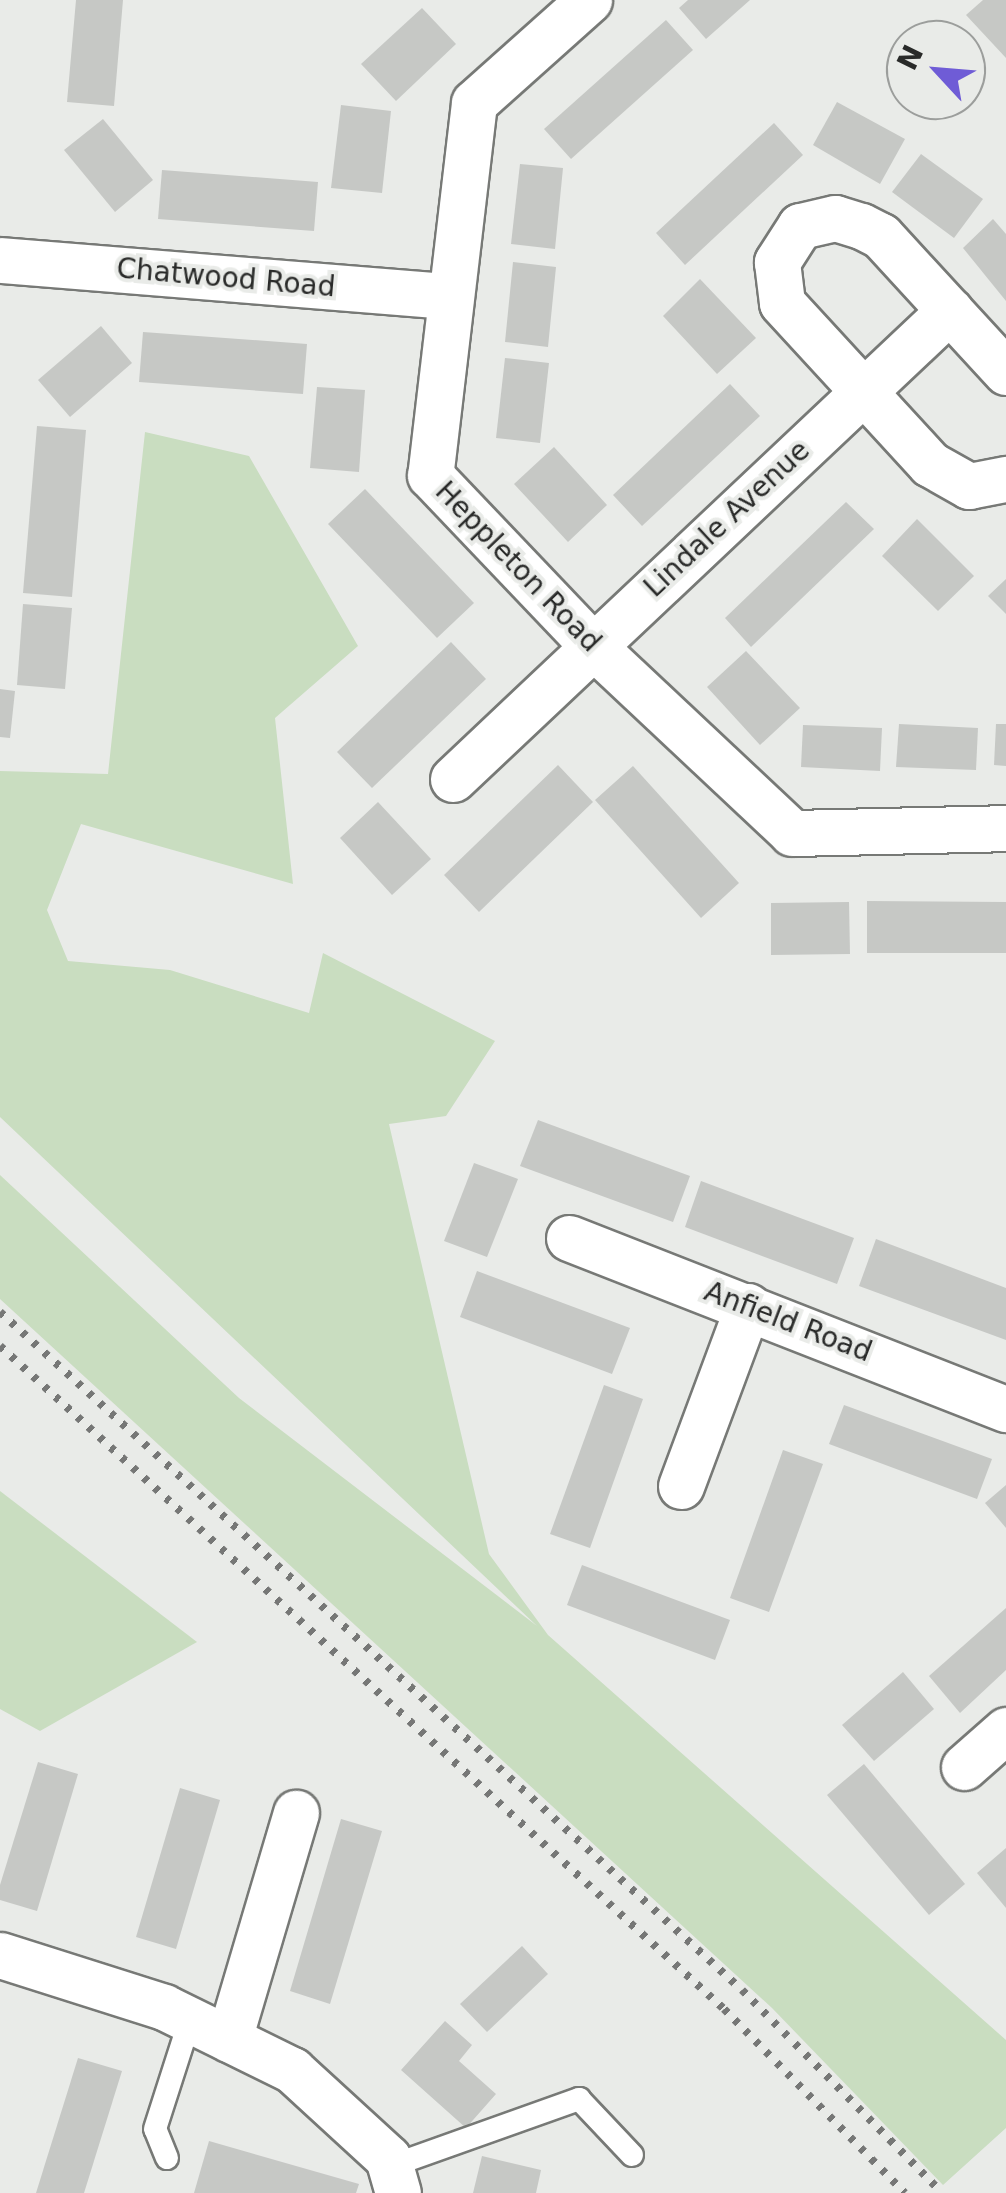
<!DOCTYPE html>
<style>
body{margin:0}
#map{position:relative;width:1006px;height:2193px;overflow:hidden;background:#e9ebe8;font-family:"DejaVu Sans",sans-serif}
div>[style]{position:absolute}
.green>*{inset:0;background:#c9ddc0}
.building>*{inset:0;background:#c6c8c5}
.roads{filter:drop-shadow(2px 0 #777976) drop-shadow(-2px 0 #777976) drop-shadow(0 2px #777976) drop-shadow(0 -2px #777976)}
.service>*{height:22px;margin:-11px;padding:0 11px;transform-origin:11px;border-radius:11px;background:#fff}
.minor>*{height:45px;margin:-22.5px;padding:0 22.5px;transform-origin:22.5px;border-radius:22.5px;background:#fff}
.rail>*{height:8px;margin-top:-4px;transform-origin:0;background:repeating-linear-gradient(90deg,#767776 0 5px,transparent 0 15px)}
span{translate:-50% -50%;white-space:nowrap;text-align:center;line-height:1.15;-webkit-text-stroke:8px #e9ebe8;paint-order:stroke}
.street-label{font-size:28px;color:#292a29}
.north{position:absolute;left:886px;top:20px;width:100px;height:100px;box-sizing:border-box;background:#e9ebe8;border:2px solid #9c9e9c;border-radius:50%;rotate:296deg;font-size:28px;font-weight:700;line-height:40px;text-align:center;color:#292a29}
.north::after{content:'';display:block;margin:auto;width:35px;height:45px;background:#6f5cd6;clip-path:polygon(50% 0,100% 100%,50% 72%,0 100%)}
</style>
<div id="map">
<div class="green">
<div style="clip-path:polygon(145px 432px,249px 456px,358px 646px,275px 718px,293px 884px,81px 824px,47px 910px,68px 961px,170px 970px,309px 1013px,323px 953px,495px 1041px,446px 1116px,389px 1124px,489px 1554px,548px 1635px,1006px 2040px,1006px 2128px,943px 2185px,772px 2008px,0 1299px,0 1175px,239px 1398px,537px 1626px,0 1117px,0 771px,108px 774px)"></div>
<div style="clip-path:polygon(0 1491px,197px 1642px,40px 1731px,0 1709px)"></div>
</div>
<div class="building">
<div style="clip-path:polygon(76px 0,123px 0,114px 106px,67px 102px)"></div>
<div style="clip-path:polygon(688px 0,750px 0,706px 39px,679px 8px)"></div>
<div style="clip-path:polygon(983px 0,1006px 0,1006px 58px,966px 15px)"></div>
<div style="clip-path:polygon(422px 8px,456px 44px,396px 101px,361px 64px)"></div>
<div style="clip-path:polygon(666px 20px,693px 50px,571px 159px,544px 129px)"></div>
<div style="clip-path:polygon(837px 102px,905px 139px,880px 184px,813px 145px)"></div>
<div style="clip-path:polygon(341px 105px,391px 111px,382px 193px,331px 188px)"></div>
<div style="clip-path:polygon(103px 119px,153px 180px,115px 212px,64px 150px)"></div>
<div style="clip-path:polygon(774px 123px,803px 155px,685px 265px,656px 233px)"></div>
<div style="clip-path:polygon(921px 154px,983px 199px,954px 238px,892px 192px)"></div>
<div style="clip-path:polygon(520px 164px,563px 168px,555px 249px,511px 244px)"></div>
<div style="clip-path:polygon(162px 170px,318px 182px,314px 231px,158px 219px)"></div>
<div style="clip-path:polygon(993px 219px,1006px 234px,1006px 301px,963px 248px)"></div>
<div style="clip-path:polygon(513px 262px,556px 267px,548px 347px,505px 342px)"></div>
<div style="clip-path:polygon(700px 279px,756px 338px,717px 374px,663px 316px)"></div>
<div style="clip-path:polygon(101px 326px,132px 363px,70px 417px,38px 380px)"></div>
<div style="clip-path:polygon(143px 332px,307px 344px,303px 394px,139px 382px)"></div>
<div style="clip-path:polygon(505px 358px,549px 363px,540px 443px,496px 438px)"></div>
<div style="clip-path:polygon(730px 384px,760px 416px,642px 526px,613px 495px)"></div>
<div style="clip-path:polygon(317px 387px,365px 390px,359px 472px,310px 468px)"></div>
<div style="clip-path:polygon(37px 426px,86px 430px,72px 597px,23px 593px)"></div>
<div style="clip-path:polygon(554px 447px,607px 505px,568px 542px,514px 484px)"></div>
<div style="clip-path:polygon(365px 489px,474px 603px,437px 638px,328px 524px)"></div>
<div style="clip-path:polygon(846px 502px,874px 529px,751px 647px,725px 618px)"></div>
<div style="clip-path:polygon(917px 519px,974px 576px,938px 611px,882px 556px)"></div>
<div style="clip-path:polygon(1006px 579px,1006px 614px,988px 596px)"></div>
<div style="clip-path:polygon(23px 604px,72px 608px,65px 689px,17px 685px)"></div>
<div style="clip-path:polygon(451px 642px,486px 679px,372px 788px,337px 752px)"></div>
<div style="clip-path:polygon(746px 651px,800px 708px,760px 745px,707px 687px)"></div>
<div style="clip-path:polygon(0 689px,15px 691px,10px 738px,0 737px)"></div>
<div style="clip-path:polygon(899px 724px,978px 728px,976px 770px,896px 767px)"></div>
<div style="clip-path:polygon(996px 724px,1006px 724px,1006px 766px,994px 765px)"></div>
<div style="clip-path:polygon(803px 725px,882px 728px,880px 771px,801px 767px)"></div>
<div style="clip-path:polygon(558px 765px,593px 802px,479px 912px,444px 875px)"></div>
<div style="clip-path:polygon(633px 766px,739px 883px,701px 918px,595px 800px)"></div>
<div style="clip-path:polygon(378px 802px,431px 859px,392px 895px,340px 838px)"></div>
<div style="clip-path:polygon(867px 901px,1006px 902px,1006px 953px,867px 953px)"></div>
<div style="clip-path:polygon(849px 902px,850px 954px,771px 955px,771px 903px)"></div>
<div style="clip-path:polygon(538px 1120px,690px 1176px,673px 1222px,520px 1166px)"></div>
<div style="clip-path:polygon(474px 1163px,518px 1179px,487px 1257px,444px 1241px)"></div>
<div style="clip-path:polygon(701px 1181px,854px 1238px,837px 1284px,685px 1227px)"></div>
<div style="clip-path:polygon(876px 1239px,1006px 1288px,1006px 1340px,859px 1286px)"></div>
<div style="clip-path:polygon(477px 1271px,630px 1328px,612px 1374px,460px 1317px)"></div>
<div style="clip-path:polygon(604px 1385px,643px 1399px,590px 1548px,550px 1534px)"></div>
<div style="clip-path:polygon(844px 1405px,992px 1459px,977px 1499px,829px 1444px)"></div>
<div style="clip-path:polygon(783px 1450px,823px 1464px,769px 1612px,730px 1598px)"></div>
<div style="clip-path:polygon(1006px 1485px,1006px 1528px,985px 1503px)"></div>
<div style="clip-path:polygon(582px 1565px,730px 1620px,715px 1660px,567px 1605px)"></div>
<div style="clip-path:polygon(1006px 1608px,1006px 1670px,960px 1713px,929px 1676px)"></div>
<div style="clip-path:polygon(903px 1672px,934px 1709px,874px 1761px,842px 1725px)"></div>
<div style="clip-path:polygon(38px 1762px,78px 1774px,37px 1911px,0 1900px,0 1885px)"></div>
<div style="clip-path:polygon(864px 1764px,965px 1884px,929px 1915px,827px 1795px)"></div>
<div style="clip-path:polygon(180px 1788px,220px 1800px,176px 1949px,136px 1937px)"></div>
<div style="clip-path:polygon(341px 1819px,382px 1831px,330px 2004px,290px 1991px)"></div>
<div style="clip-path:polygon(1006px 1848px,1006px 1908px,977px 1873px)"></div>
<div style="clip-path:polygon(522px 1946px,548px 1974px,487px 2032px,460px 2004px)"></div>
<div style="clip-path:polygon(445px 2021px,472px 2045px,459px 2061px,496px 2094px,466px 2128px,401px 2070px)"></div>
<div style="clip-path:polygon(78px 2058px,122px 2071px,84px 2193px,36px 2193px)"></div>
<div style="clip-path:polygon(209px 2141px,359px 2184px,356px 2193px,194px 2193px)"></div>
<div style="clip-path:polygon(482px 2156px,541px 2170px,536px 2193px,473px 2193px)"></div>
</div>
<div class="roads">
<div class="service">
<div style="left:167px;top:2158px;width:31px;rotate:-112deg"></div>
<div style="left:155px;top:2129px;width:114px;rotate:-72.2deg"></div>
<div style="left:391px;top:2166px;width:200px;rotate:-19.6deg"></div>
<div style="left:579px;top:2099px;width:77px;rotate:46.6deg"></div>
</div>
<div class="minor">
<div style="left:589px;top:0;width:154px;rotate:138.2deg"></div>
<div style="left:474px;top:103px;width:375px;rotate:96.7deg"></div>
<div style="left:430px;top:475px;width:235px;rotate:46.4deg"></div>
<div style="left:592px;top:645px;width:274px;rotate:43.2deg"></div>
<div style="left:792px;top:833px;width:214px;rotate:-1.3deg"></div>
<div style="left:0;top:260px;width:452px;rotate:4.6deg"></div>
<div style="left:1006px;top:372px;width:185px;rotate:-132.6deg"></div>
<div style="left:881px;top:236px;width:22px;rotate:-153deg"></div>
<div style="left:861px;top:226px;width:27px;rotate:-163deg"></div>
<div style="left:835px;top:218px;width:36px;rotate:167deg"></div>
<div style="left:800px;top:226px;width:43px;rotate:122.6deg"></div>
<div style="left:777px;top:262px;width:41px;rotate:83deg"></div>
<div style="left:782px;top:303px;width:219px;rotate:47.4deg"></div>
<div style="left:930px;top:464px;width:45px;rotate:29.4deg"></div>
<div style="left:969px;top:486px;width:38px;rotate:-11deg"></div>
<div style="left:453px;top:779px;width:683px;rotate:-43.34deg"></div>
<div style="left:569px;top:1238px;width:469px;rotate:21.4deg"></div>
<div style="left:681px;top:1486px;width:192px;rotate:-69.6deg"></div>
<div style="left:964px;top:1767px;width:56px;rotate:-41.4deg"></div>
<div style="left:0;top:1955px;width:172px;rotate:17.6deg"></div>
<div style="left:164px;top:2007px;width:143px;rotate:26.2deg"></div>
<div style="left:292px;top:2070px;width:130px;rotate:42.5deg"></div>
<div style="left:388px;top:2158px;width:36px;rotate:74deg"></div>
<div style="left:229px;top:2039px;width:236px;rotate:-73.5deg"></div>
</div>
</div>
<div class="rail">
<div style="left:0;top:1312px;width:1005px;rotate:42.42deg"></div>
<div style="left:742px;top:1990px;width:285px;rotate:45.4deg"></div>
<div style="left:0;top:1346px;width:982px;rotate:42.48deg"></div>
<div style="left:724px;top:2009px;width:258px;rotate:45.5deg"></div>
</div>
<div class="street-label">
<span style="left:226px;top:278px;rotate:5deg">Chatwood Road</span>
<span style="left:727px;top:519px;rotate:-43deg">Lindale Avenue</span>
<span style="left:518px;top:567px;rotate:46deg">Heppleton Road</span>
<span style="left:788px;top:1322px;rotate:21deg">Anfield Road</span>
</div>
<div class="north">N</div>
</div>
